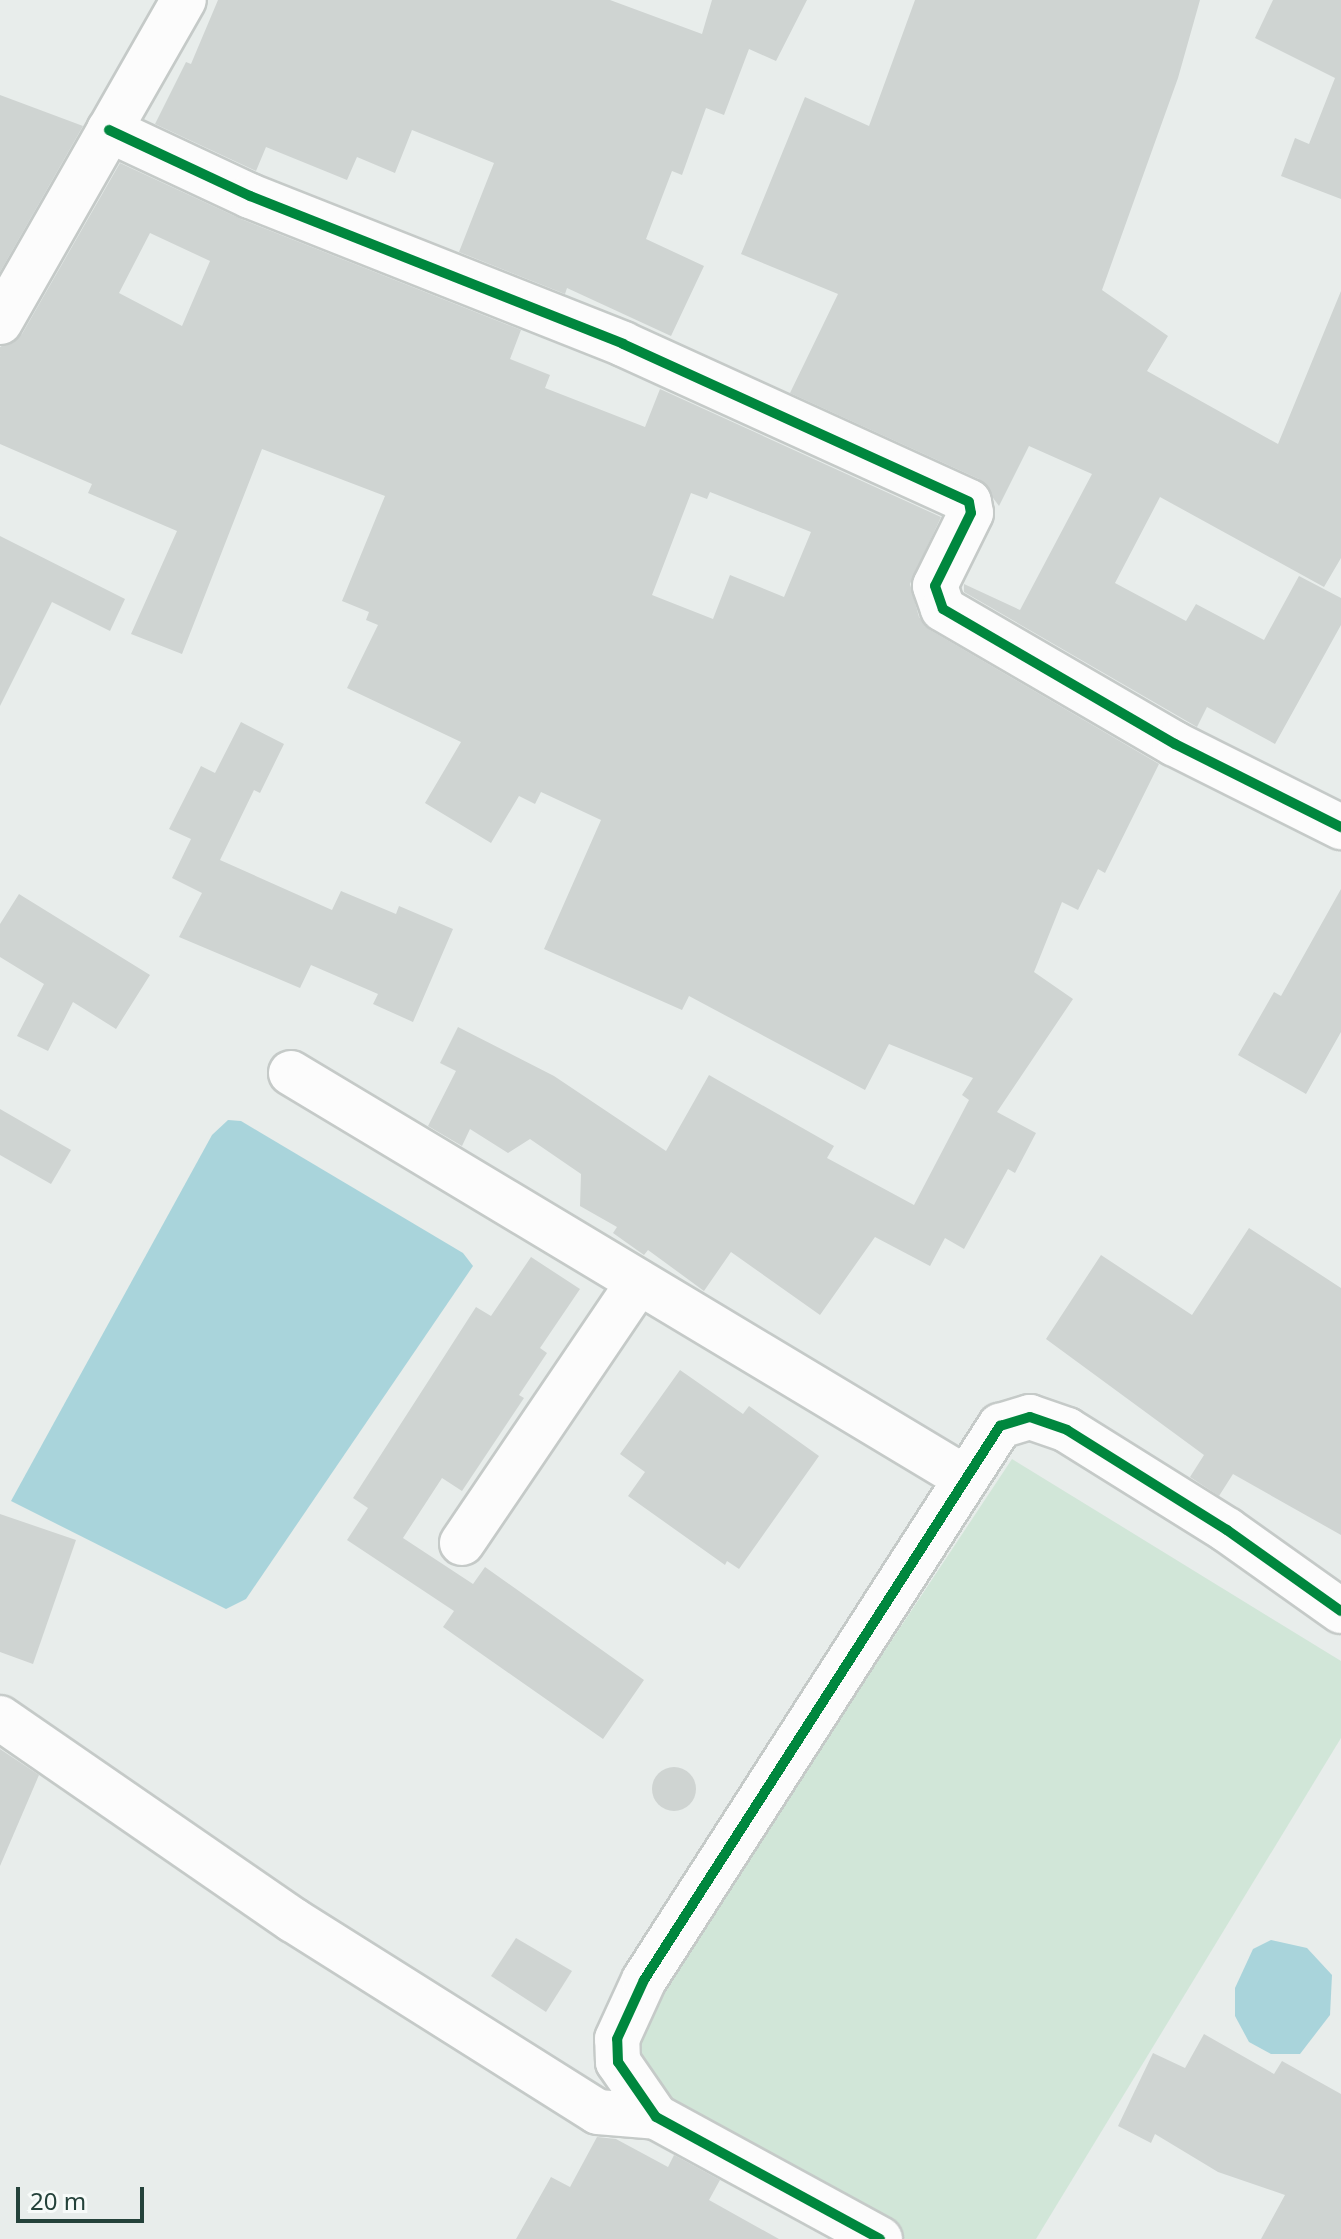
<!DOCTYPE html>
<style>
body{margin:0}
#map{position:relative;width:1341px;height:2239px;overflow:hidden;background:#e8edeb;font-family:"Noto Sans",sans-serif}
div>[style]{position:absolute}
.green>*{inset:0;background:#d1e6d8}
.water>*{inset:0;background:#a9d4db}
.building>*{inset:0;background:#cfd4d2}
.round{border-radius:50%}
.roads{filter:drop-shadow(2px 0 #c5cac8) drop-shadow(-2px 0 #c5cac8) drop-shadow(0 2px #c5cac8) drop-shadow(0 -2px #c5cac8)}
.minor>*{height:44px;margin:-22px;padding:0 22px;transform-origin:22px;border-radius:22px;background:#fcfcfc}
.secondary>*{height:44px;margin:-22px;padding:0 22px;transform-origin:22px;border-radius:22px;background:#fcfcfc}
.cycleway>*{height:10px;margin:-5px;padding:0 5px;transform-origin:5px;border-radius:5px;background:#00873e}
span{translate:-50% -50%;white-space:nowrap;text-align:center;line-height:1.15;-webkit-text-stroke:6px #f7fbf9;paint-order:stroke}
.scale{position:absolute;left:16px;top:2187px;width:128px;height:36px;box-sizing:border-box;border:4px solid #24423a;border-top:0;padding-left:10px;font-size:24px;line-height:28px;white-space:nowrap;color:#24423a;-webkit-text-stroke:6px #f7fbf9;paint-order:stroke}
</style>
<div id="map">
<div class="green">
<div style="clip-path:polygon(1012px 1459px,1341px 1661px,1341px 1738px,1036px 2239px,901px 2239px,676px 2109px,641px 2060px,639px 2036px,651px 2003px)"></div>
</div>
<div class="water">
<div style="clip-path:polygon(228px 1120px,241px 1121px,463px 1253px,473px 1266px,246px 1599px,226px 1609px,11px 1501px,212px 1135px)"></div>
<div style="clip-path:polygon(1271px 1940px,1307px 1948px,1332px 1975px,1330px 2015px,1300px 2054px,1271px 2054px,1249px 2042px,1235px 2016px,1235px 1988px,1253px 1949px)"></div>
</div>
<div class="building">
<div style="clip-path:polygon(218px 0,610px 0,702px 34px,712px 0,807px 0,776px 61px,749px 49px,724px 115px,706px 108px,682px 175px,672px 171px,646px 239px,704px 266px,671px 336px,567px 288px,565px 294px,459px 252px,494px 163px,412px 130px,395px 173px,357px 157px,347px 180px,266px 147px,256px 171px,155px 124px,186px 62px,191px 64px)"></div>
<div style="clip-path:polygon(915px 0,1200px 0,1178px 78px,1102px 290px,1168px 336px,1147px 371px,1278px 444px,1341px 291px,1341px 558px,1324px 587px,1160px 497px,1115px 583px,1186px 621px,1196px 604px,1264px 640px,1299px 576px,1341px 598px,1341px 625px,1275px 744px,1207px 707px,1197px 727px,964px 592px,964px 584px,1020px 610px,1092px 474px,1029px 446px,999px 506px,979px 479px,790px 393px,838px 294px,741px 254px,805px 97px,869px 126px)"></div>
<div style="clip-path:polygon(1273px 0,1341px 0,1341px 199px,1281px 176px,1295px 138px,1309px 144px,1335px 78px,1255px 38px)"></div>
<div style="clip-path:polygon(0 95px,83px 126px,0 272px)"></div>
<div style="clip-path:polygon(evenodd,120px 163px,241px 219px,521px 330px,510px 359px,550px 375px,545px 388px,645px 427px,660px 389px,941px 517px,910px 584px,919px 617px,930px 630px,1159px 764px,1105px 873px,1098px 869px,1078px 910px,1062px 902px,1034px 972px,1073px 999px,997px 1112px,1036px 1133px,1015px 1173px,1008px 1169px,964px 1249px,945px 1238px,930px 1266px,875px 1237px,820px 1315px,731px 1252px,704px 1291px,648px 1250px,644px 1255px,613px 1233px,617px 1227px,580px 1206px,581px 1174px,530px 1139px,508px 1153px,470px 1129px,462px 1146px,428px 1126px,456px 1071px,440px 1063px,458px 1027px,554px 1076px,666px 1151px,709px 1075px,834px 1146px,827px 1158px,914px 1205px,969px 1100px,962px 1095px,973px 1078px,889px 1044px,865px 1090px,689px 996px,682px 1010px,544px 949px,601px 820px,541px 792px,535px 804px,519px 796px,491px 843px,425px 803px,461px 742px,347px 688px,378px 625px,366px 620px,369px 612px,342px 601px,385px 496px,262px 449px,182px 654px,131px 634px,177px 531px,88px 493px,92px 484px,0 444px,0 347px,22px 334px,120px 163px,150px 233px,210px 261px,182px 326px,119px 293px,150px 233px,120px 163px,710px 492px,811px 532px,784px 597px,730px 575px,713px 619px,652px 595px,691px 493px,707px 499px,710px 492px)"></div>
<div style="clip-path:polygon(0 536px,125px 599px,110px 631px,52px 602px,0 706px)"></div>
<div style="clip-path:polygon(241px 722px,284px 744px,260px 793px,254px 790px,220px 860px,332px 910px,341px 891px,396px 914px,399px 906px,453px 929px,413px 1022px,373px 1004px,378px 994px,311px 965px,300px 988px,179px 937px,202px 893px,172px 878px,191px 839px,169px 829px,201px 766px,215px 773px)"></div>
<div style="clip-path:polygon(1341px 889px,1341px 1032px,1306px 1094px,1238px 1055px,1274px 992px,1281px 996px)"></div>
<div style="clip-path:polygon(19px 894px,150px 975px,116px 1029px,73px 1002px,48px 1051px,17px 1036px,44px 984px,0 957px,0 924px)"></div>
<div style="clip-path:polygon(0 1109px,71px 1150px,51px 1184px,0 1155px)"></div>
<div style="clip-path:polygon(1249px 1228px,1341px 1288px,1341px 1535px,1233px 1474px,1219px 1496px,1190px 1477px,1204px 1455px,1046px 1339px,1101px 1255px,1192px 1315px)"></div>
<div style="clip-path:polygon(531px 1257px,580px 1289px,540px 1348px,547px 1353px,519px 1395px,524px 1398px,462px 1491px,442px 1478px,403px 1538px,473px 1584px,485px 1567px,644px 1680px,603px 1739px,443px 1627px,454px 1611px,347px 1540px,368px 1508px,353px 1498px,476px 1307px,491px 1316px)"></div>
<div style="clip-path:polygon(680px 1370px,743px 1414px,749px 1406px,819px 1456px,739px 1569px,727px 1561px,725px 1565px,628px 1496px,645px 1472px,620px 1454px)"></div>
<div style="clip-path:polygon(0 1514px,76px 1540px,33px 1664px,0 1652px)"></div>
<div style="clip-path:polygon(0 1749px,39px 1775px,0 1866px)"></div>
<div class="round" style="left:652px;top:1767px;width:44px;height:44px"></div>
<div style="clip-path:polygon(516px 1938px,572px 1971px,546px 2012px,491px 1976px)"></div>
<div style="clip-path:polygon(1204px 2034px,1274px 2074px,1282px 2061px,1341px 2094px,1341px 2239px,1261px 2239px,1285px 2195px,1218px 2172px,1155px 2134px,1151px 2143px,1118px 2126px,1153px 2053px,1185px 2068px)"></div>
<div style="clip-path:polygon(597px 2137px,616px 2139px,668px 2167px,674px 2155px,720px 2180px,709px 2200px,779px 2239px,516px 2239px,551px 2177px,570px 2187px)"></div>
</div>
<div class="roads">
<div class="minor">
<div style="left:109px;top:130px;width:156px;rotate:25.1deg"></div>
<div style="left:250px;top:196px;width:401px;rotate:21.6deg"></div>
<div style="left:623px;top:344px;width:380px;rotate:24.5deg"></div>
<div style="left:969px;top:502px;width:11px;rotate:80deg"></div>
<div style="left:971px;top:513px;width:81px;rotate:116.3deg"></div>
<div style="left:935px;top:586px;width:24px;rotate:71deg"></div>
<div style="left:943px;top:609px;width:268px;rotate:30.2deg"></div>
<div style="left:1175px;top:744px;width:186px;rotate:26.6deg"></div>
<div style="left:291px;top:1073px;width:785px;rotate:30.98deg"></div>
<div style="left:462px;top:1543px;width:315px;rotate:-55.9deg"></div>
<div style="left:0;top:1718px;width:356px;rotate:34.6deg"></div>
<div style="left:293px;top:1920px;width:360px;rotate:32.2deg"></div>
<div style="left:598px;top:2112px;width:58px;rotate:4.9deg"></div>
<div style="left:880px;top:2239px;width:255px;rotate:-151.4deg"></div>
<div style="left:656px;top:2117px;width:67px;rotate:-124.6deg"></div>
<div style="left:618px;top:2062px;width:23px;rotate:-92deg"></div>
<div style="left:617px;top:2039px;width:65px;rotate:-65.4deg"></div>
<div style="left:644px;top:1980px;width:659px;rotate:-57.28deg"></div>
<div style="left:1000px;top:1426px;width:31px;rotate:-17deg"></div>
<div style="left:1030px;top:1417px;width:39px;rotate:19deg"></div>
<div style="left:1067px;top:1430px;width:189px;rotate:32deg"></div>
<div style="left:1227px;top:1530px;width:140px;rotate:35.4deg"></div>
</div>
<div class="secondary">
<div style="left:0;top:322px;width:371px;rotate:-60.3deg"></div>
</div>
</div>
<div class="cycleway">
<div style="left:109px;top:130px;width:156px;rotate:25.1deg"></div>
<div style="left:250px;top:196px;width:401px;rotate:21.6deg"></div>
<div style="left:623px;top:344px;width:380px;rotate:24.5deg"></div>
<div style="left:969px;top:502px;width:11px;rotate:80deg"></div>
<div style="left:971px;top:513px;width:81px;rotate:116.3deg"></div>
<div style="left:935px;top:586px;width:24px;rotate:71deg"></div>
<div style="left:943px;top:609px;width:268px;rotate:30.2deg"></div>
<div style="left:1175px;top:744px;width:186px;rotate:26.6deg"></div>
<div style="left:880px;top:2239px;width:255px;rotate:-151.4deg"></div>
<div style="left:656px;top:2117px;width:67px;rotate:-124.6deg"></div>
<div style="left:618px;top:2062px;width:23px;rotate:-92deg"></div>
<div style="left:617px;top:2039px;width:65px;rotate:-65.4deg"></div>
<div style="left:644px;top:1980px;width:659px;rotate:-57.28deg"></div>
<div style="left:1000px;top:1426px;width:31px;rotate:-17deg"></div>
<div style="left:1030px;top:1417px;width:39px;rotate:19deg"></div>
<div style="left:1067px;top:1430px;width:189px;rotate:32deg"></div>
<div style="left:1227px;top:1530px;width:140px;rotate:35.4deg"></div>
</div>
<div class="scale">20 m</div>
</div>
